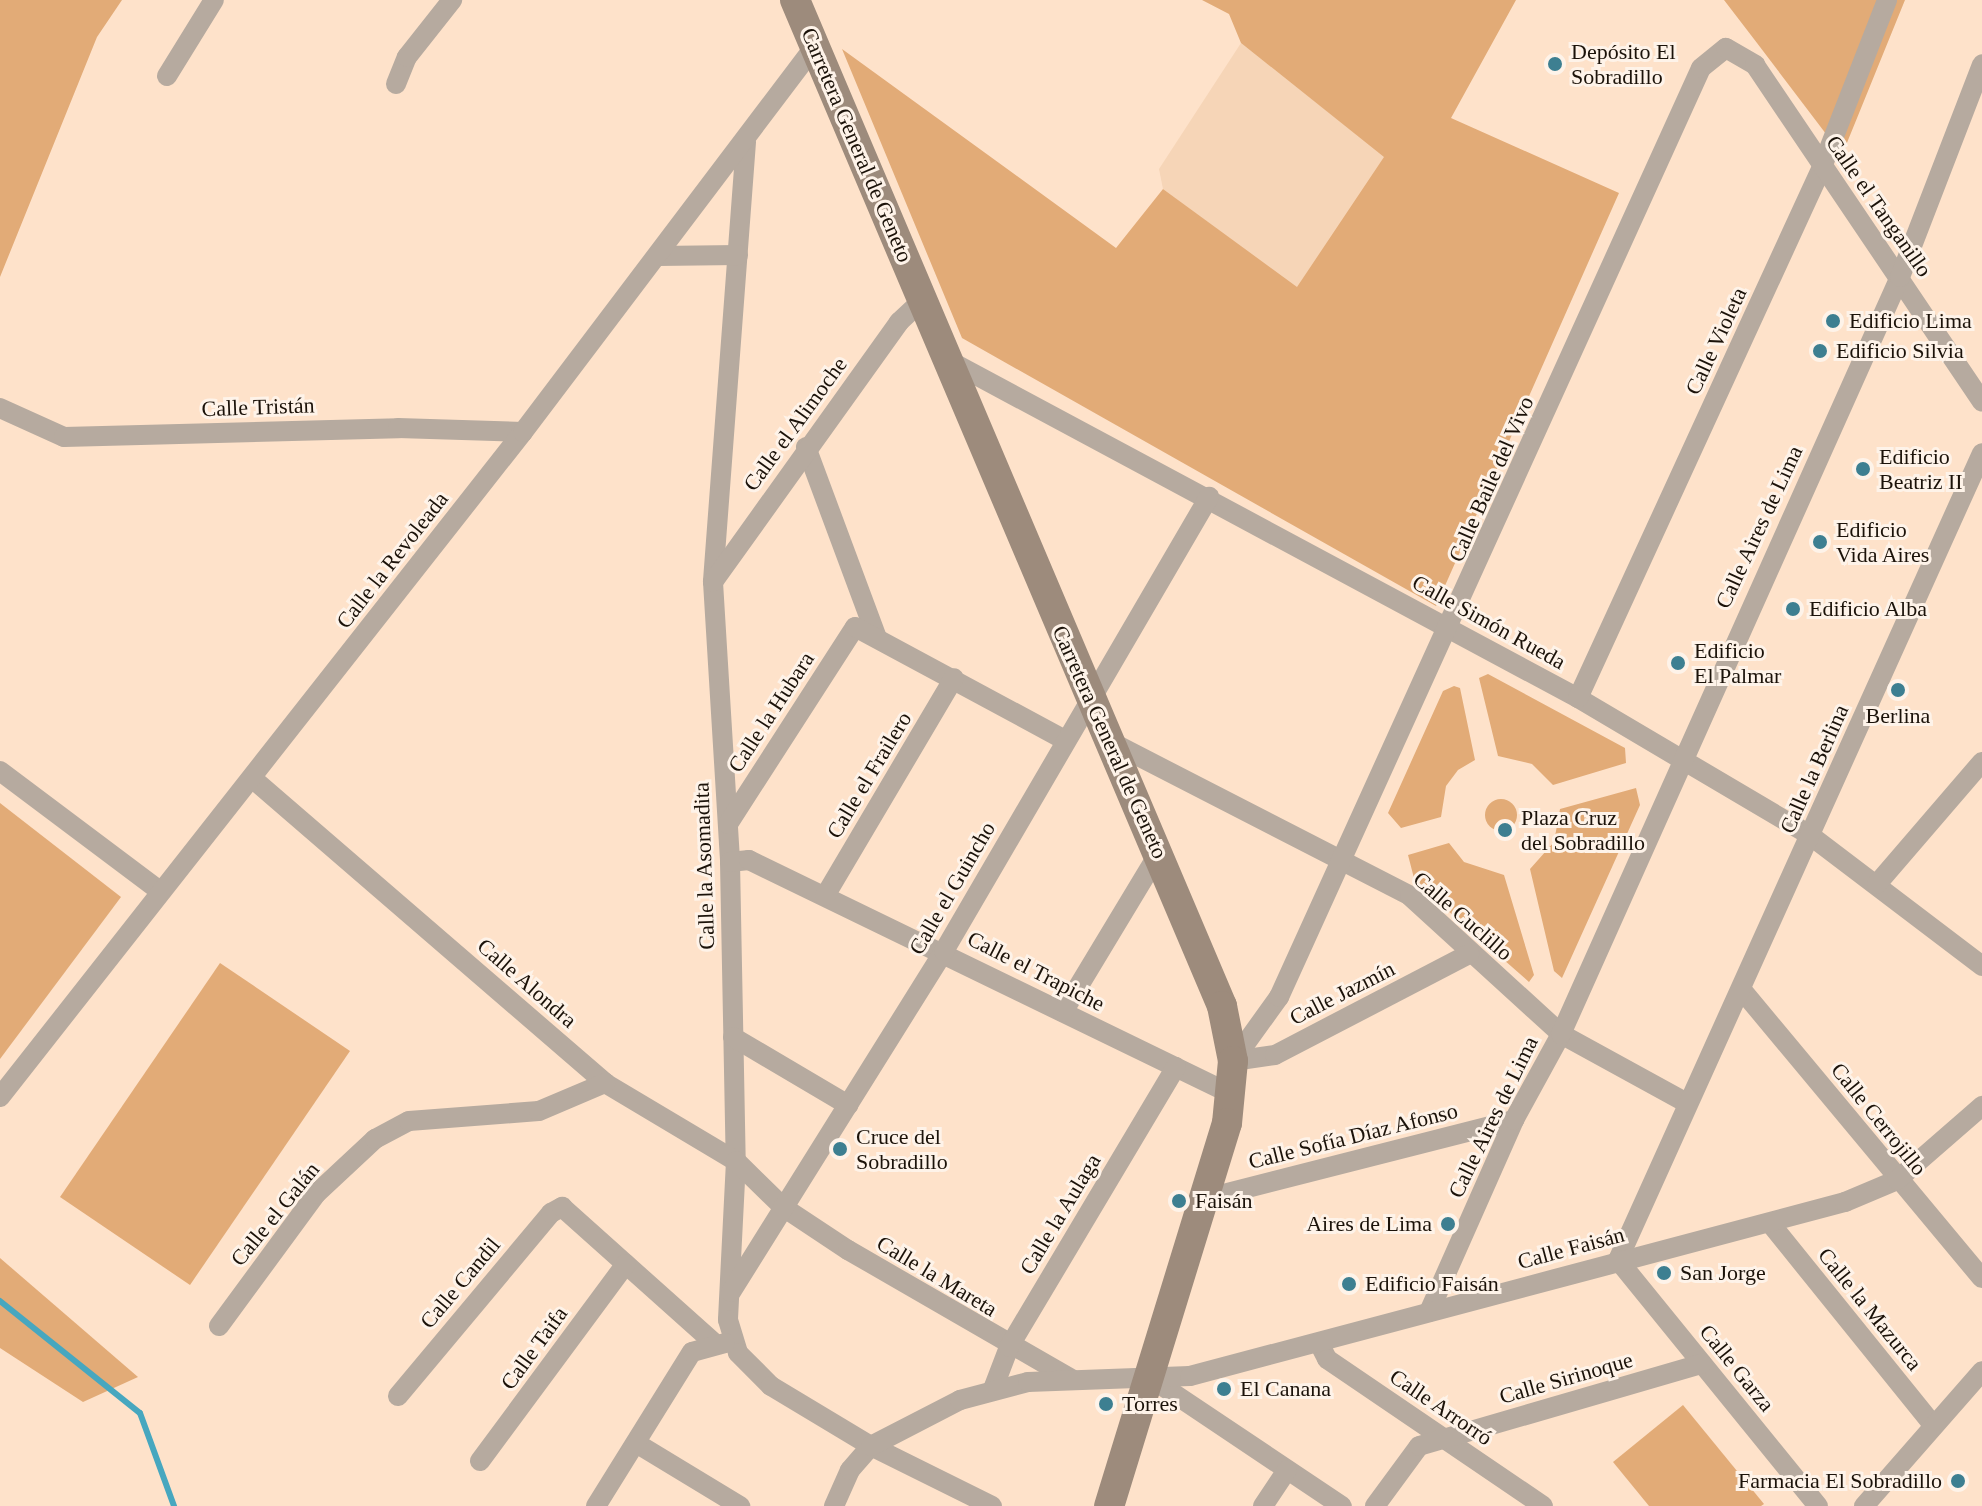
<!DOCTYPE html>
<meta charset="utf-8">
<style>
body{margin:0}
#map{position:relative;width:1982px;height:1506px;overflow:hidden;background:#fee2ca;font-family:Georgia,serif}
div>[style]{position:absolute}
.built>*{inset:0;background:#f6d5b7}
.green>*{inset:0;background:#e2ab77}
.round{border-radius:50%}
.stream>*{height:6px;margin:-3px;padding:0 3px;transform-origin:3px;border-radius:3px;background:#47a7bf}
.street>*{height:20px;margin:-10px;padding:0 10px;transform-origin:10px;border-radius:10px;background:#b6aa9f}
.secondary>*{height:30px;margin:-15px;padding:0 15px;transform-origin:15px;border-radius:15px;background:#9d8b7c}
.dots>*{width:22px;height:22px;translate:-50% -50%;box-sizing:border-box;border:4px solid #fef3e9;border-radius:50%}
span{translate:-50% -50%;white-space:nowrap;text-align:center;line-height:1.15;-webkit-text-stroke:6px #fef3e9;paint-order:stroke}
.poi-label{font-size:22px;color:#1b1209}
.left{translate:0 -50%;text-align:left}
.right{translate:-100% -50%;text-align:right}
.street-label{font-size:22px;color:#1b1209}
</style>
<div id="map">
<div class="built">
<div style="clip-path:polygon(1241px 43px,1385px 157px,1298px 289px,1163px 189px,1159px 169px)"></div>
</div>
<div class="green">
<div style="clip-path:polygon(0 0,122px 0,97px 37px,0 277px)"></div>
<div style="clip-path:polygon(1202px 0,1516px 0,1451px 118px,1619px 193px,1436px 606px,962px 338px,842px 49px,1116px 248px,1163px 189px,1297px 287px,1384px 157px,1241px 43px,1229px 14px)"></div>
<div style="clip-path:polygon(1724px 0,1905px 0,1842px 155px,1757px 43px)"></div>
<div style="clip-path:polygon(1488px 674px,1625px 748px,1626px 763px,1553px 785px,1532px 764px,1498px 756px,1479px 678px)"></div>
<div style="clip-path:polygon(1454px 686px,1460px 688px,1475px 760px,1458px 770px,1446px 786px,1441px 817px,1401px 828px,1388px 813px,1443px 691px)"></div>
<div style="clip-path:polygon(1636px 788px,1640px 805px,1562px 978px,1554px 971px,1530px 869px,1554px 842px,1560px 809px)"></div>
<div class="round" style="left:1485px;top:799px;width:32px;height:32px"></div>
<div style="clip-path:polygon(0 803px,121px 897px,0 1059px)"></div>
<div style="clip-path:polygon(1449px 843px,1464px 862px,1504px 875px,1534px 975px,1529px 982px,1415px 882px,1408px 855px)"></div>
<div style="clip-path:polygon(220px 963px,350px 1051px,190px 1285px,60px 1197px)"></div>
<div style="clip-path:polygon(0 1258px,138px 1377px,83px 1402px,0 1348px)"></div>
<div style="clip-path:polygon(1683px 1405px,1764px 1504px,1761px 1506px,1649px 1506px,1613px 1462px)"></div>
</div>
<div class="stream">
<div style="left:0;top:1301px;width:179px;rotate:38.7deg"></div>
<div style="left:140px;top:1413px;width:99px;rotate:69.9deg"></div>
</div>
<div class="street">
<div style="left:167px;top:76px;width:89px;rotate:-58.3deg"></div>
<div style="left:396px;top:84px;width:29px;rotate:-68deg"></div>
<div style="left:407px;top:57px;width:73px;rotate:-51.7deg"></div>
<div style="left:746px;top:142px;width:441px;rotate:94.3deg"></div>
<div style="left:713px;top:582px;width:281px;rotate:86.5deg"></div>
<div style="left:730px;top:862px;width:299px;rotate:88.9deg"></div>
<div style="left:736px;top:1161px;width:159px;rotate:92.9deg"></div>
<div style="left:728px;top:1320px;width:34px;rotate:73deg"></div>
<div style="left:738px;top:1353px;width:47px;rotate:45deg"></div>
<div style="left:771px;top:1386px;width:117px;rotate:31deg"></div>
<div style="left:871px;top:1446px;width:135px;rotate:26.4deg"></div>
<div style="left:658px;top:256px;width:80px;rotate:-0.7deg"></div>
<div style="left:948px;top:360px;width:715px;rotate:28.21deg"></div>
<div style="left:1578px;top:698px;width:271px;rotate:30.6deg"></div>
<div style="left:1811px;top:836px;width:215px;rotate:37.2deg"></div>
<div style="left:0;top:408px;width:70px;rotate:24.4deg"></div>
<div style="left:64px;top:437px;width:334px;rotate:-1.5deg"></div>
<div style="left:398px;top:428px;width:125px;rotate:1.8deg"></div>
<div style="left:806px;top:447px;width:204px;rotate:69.6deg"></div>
<div style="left:713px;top:582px;width:320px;rotate:-54.4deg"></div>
<div style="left:899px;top:322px;width:33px;rotate:-43deg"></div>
<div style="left:1578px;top:698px;width:584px;rotate:-65.32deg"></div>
<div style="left:1822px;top:167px;width:179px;rotate:-68.7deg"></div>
<div style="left:1109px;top:741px;width:339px;rotate:27.2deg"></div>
<div style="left:1410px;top:896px;width:205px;rotate:42.4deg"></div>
<div style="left:1561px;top:1034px;width:144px;rotate:28.7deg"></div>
<div style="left:0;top:771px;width:200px;rotate:36.9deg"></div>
<div style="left:252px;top:778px;width:467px;rotate:40.8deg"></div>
<div style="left:605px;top:1083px;width:152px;rotate:30.8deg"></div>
<div style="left:736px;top:1161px;width:66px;rotate:44.4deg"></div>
<div style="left:783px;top:1207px;width:78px;rotate:33.5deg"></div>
<div style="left:848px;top:1250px;width:258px;rotate:30deg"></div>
<div style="left:728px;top:824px;width:234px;rotate:-57.2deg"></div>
<div style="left:855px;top:627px;width:238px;rotate:28.3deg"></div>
<div style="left:730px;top:862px;width:19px;rotate:-6deg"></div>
<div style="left:749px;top:860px;width:536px;rotate:25.9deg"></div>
<div style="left:1877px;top:884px;width:161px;rotate:-49.3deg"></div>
<div style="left:825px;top:896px;width:253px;rotate:-59.4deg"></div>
<div style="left:1741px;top:989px;width:376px;rotate:50.2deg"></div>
<div style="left:1063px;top:1012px;width:186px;rotate:-58.9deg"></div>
<div style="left:733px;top:1037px;width:134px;rotate:30.6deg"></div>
<div style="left:1233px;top:1061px;width:79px;rotate:-54.3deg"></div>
<div style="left:1279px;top:997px;width:1020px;rotate:-65.57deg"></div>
<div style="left:1701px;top:68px;width:32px;rotate:-39deg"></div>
<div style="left:1726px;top:48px;width:34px;rotate:30deg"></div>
<div style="left:1755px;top:65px;width:406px;rotate:56deg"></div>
<div style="left:1233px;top:1061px;width:42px;rotate:-8.1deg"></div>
<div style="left:1275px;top:1055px;width:219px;rotate:-27.5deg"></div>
<div style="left:0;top:1097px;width:846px;rotate:-51.82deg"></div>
<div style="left:523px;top:432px;width:484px;rotate:-52.9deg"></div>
<div style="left:1204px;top:1199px;width:320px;rotate:-14.3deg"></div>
<div style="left:1770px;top:1223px;width:260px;rotate:51.1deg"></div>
<div style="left:1618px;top:1260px;width:885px;rotate:-65.72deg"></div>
<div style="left:1618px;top:1260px;width:317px;rotate:50.9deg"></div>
<div style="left:731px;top:1292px;width:402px;rotate:-58deg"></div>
<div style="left:944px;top:951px;width:526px;rotate:-59.73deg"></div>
<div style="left:1429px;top:1312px;width:210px;rotate:-66.1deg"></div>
<div style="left:1514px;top:1120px;width:98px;rotate:-61.3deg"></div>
<div style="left:1561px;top:1034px;width:829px;rotate:-65.88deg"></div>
<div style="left:1900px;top:277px;width:228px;rotate:-68.9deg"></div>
<div style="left:219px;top:1326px;width:164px;rotate:-53.7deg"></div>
<div style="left:316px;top:1194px;width:81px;rotate:-43deg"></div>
<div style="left:375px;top:1139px;width:38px;rotate:-28deg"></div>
<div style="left:409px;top:1121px;width:130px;rotate:-4.4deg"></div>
<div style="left:539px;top:1111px;width:72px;rotate:-23deg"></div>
<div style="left:1319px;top:1343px;width:18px;rotate:63deg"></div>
<div style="left:1327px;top:1359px;width:261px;rotate:34.2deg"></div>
<div style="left:1149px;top:1377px;width:232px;rotate:33.8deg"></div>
<div style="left:993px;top:1389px;width:45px;rotate:-69.1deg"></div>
<div style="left:1009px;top:1347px;width:326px;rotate:-59.2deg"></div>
<div style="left:398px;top:1396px;width:239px;rotate:-50.1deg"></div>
<div style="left:551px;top:1213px;width:13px;rotate:-29deg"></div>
<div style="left:562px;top:1207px;width:203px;rotate:41.8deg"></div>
<div style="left:636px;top:1443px;width:122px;rotate:31.2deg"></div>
<div style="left:480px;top:1461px;width:245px;rotate:-53.5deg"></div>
<div style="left:596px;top:1506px;width:181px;rotate:-58.1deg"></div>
<div style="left:692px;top:1352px;width:34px;rotate:-15deg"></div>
<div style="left:834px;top:1506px;width:39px;rotate:-66deg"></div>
<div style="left:850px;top:1470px;width:32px;rotate:-49deg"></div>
<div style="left:871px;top:1446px;width:100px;rotate:-27.3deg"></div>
<div style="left:960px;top:1400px;width:70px;rotate:-14.8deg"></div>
<div style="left:1028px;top:1382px;width:162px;rotate:-2.1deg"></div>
<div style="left:1190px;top:1376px;width:678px;rotate:-14.88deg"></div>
<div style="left:1845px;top:1202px;width:56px;rotate:-22.9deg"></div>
<div style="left:1897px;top:1180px;width:113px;rotate:-41deg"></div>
<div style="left:1263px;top:1506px;width:43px;rotate:-56.3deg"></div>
<div style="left:1375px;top:1506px;width:74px;rotate:-53.7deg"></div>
<div style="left:1419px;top:1446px;width:295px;rotate:-16.2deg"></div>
<div style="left:1864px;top:1506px;width:179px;rotate:-48.8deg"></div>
</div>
<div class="secondary">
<div style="left:795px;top:0;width:1093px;rotate:67deg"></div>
<div style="left:1222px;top:1006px;width:56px;rotate:78.7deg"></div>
<div style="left:1233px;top:1061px;width:62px;rotate:95.5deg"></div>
<div style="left:1227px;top:1123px;width:401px;rotate:107.1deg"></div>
</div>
<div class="dots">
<div style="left:1555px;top:64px;background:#3d7f91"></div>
<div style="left:1833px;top:321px;background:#3d7f91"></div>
<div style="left:1820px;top:351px;background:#3d7f91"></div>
<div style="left:1863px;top:469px;background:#3d7f91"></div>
<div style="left:1820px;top:542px;background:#3d7f91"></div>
<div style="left:1793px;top:609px;background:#3d7f91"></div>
<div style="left:1678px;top:663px;background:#3d7f91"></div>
<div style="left:1898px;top:690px;background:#3d7f91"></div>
<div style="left:1505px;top:830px;background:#3d7f91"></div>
<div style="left:840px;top:1149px;background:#3d7f91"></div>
<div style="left:1179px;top:1201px;background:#3d7f91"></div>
<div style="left:1448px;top:1224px;background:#3d7f91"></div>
<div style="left:1664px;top:1273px;background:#3d7f91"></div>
<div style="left:1349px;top:1284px;background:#3d7f91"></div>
<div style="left:1224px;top:1389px;background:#3d7f91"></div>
<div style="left:1106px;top:1404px;background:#3d7f91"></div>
<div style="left:1958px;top:1481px;background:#3d7f91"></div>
</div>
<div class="poi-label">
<span class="left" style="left:1571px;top:64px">Depósito El<br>Sobradillo</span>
<span class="left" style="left:1849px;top:321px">Edificio Lima</span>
<span class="left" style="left:1836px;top:351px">Edificio Silvia</span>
<span class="left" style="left:1879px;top:469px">Edificio<br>Beatriz II</span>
<span class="left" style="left:1836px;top:542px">Edificio<br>Vida Aires</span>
<span class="left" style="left:1809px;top:609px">Edificio Alba</span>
<span class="left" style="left:1694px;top:663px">Edificio<br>El Palmar</span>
<span style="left:1898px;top:716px">Berlina</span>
<span class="left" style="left:1521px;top:830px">Plaza Cruz<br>del Sobradillo</span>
<span class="left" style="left:856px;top:1149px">Cruce del<br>Sobradillo</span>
<span class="left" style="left:1195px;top:1201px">Faisán</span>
<span class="right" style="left:1432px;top:1224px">Aires de Lima</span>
<span class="left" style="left:1680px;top:1273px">San Jorge</span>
<span class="left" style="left:1365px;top:1284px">Edificio Faisán</span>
<span class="left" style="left:1240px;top:1389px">El Canana</span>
<span class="left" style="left:1122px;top:1404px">Torres</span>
<span class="right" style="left:1942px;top:1481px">Farmacia El Sobradillo</span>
</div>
<div class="street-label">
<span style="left:857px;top:145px;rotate:67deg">Carretera General de Geneto</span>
<span style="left:1879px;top:206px;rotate:55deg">Calle el Tanganillo</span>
<span style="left:1716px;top:341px;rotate:-65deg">Calle Violeta</span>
<span style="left:258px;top:407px;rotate:-2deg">Calle Tristán</span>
<span style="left:795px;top:424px;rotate:-54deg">Calle el Alimoche</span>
<span style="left:1491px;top:479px;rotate:-66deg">Calle Baile del Vivo</span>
<span style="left:1759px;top:527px;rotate:-65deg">Calle Aires de Lima</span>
<span style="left:392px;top:560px;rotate:-52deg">Calle la Revoleada</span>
<span style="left:1489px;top:622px;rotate:29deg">Calle Simón Rueda</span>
<span style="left:771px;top:712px;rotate:-57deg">Calle la Hubara</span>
<span style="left:1110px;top:742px;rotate:66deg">Carretera General de Geneto</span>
<span style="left:1814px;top:769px;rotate:-66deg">Calle la Berlina</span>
<span style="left:869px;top:775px;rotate:-59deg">Calle el Frailero</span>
<span style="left:704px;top:866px;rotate:-92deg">Calle la Asomadita</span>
<span style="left:952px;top:888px;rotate:-60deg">Calle el Guincho</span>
<span style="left:1463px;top:916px;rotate:41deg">Calle Cuclillo</span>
<span style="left:1036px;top:971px;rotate:27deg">Calle el Trapiche</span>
<span style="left:527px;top:983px;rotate:41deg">Calle Alondra</span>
<span style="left:1342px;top:993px;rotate:-27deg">Calle Jazmín</span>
<span style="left:1493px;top:1117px;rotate:-64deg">Calle Aires de Lima</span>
<span style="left:1879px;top:1119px;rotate:51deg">Calle Cerrojillo</span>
<span style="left:1353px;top:1136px;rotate:-14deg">Calle Sofía Díaz Afonso</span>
<span style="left:275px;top:1214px;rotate:-51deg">Calle el Galán</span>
<span style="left:1060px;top:1214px;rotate:-59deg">Calle la Aulaga</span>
<span style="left:1571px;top:1248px;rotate:-15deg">Calle Faisán</span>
<span style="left:937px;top:1276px;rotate:31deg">Calle la Mareta</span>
<span style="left:460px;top:1283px;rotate:-50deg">Calle Candil</span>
<span style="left:1870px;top:1309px;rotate:51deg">Calle la Mazurca</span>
<span style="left:534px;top:1348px;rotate:-54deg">Calle Taifa</span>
<span style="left:1737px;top:1368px;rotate:51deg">Calle Garza</span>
<span style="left:1566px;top:1378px;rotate:-16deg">Calle Sirinoque</span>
<span style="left:1441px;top:1407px;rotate:34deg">Calle Arrorró</span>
</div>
</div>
